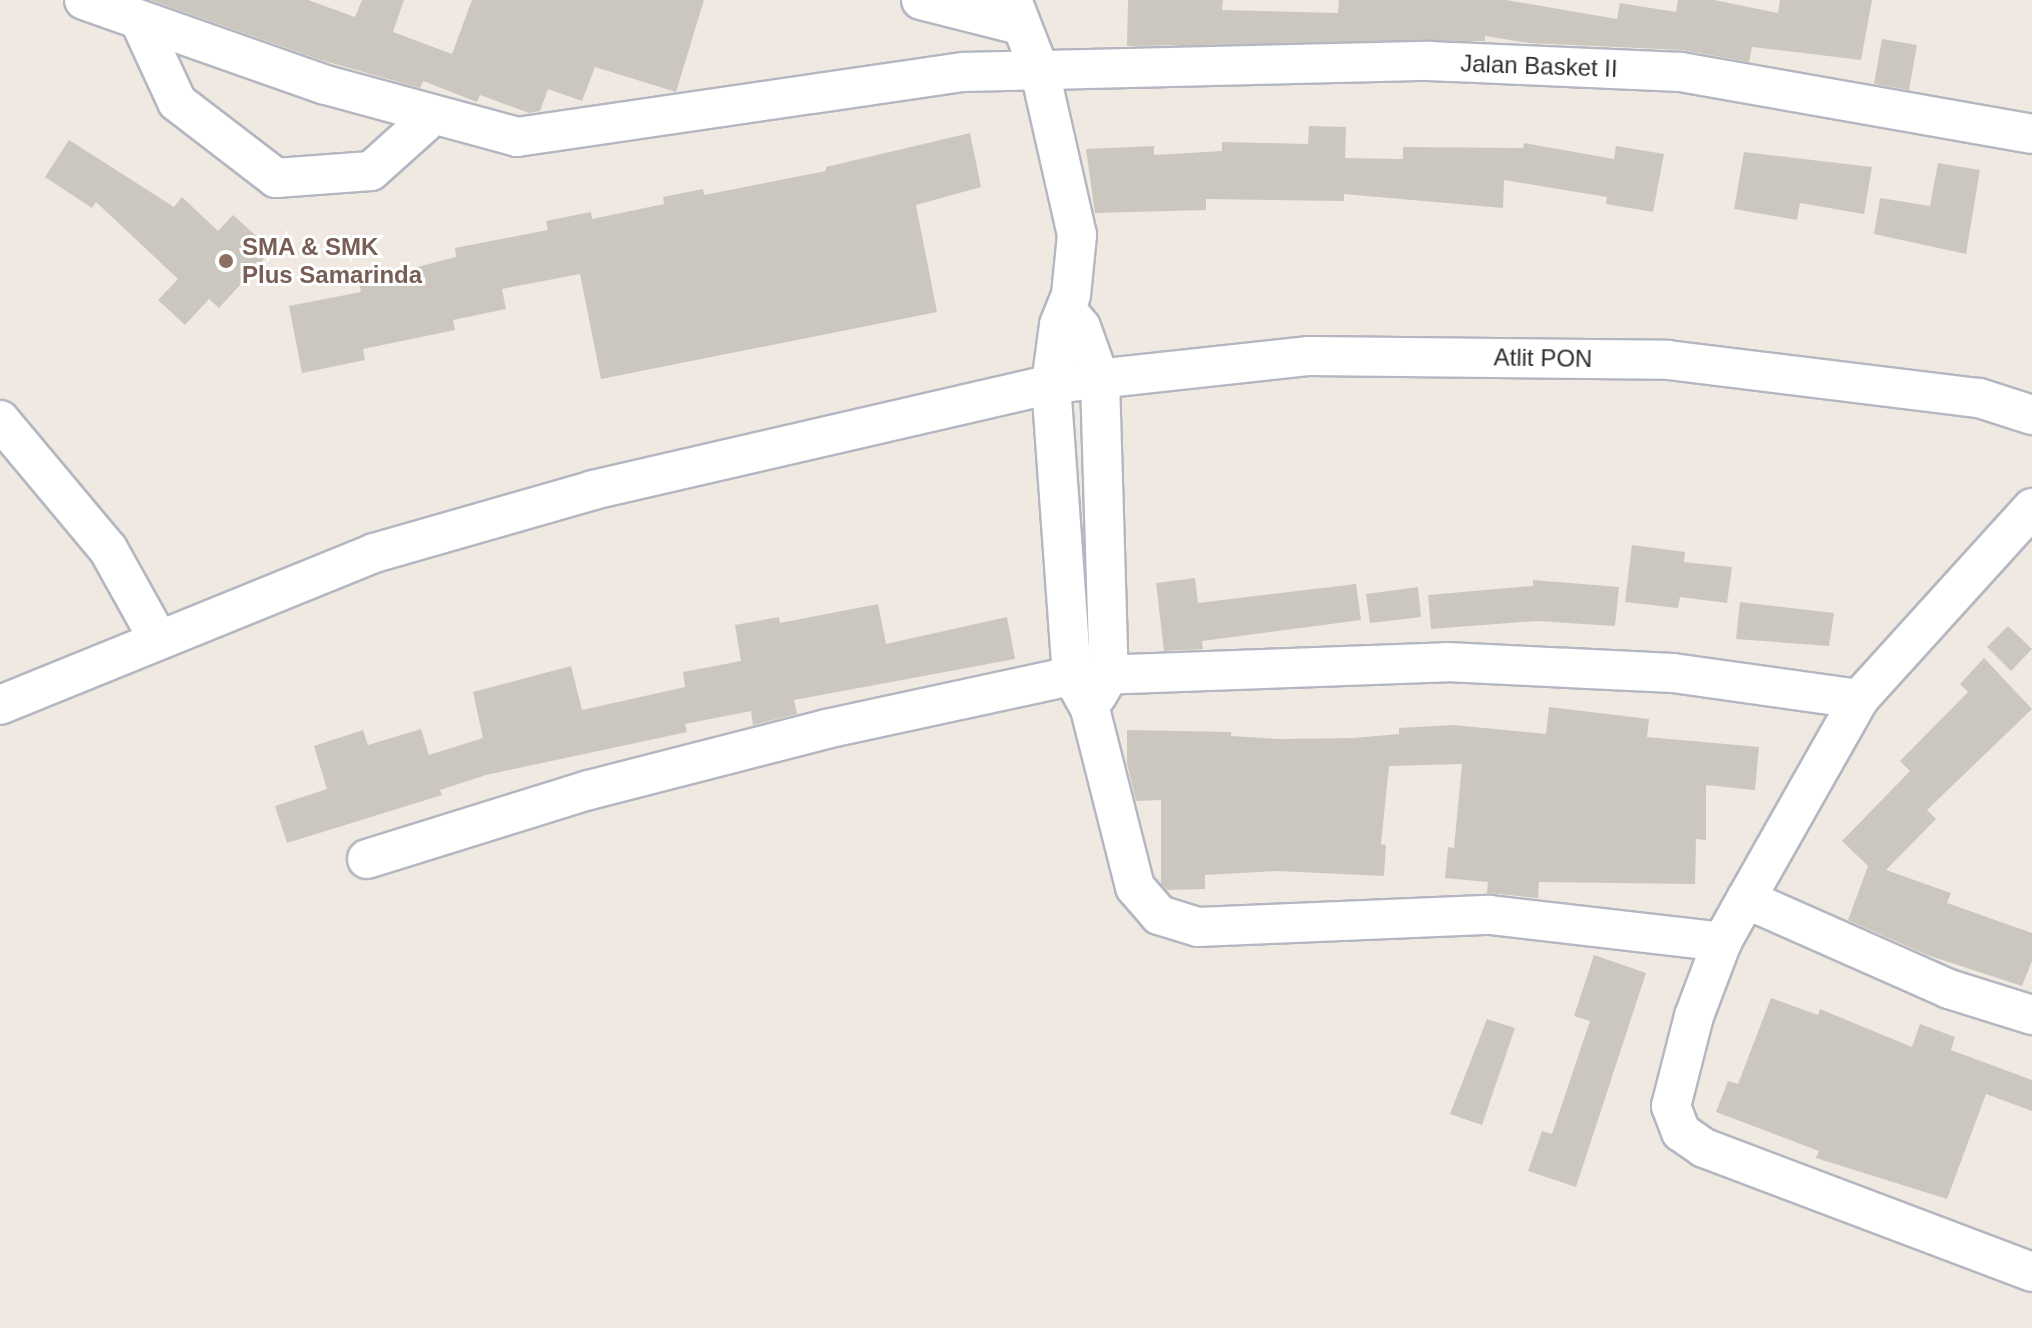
<!DOCTYPE html>
<style>
body{margin:0}
#map{position:relative;width:2032px;height:1328px;overflow:hidden;background:#efe9e1;font-family:Arial,sans-serif}
div>[style]{position:absolute}
.building>*{inset:0;background:#cbc7bf}
.roads{filter:drop-shadow(2px 0 #b4b7c1) drop-shadow(-2px 0 #b4b7c1) drop-shadow(0 2px #b4b7c1) drop-shadow(0 -2px #b4b7c1)}
.street>*{height:38px;margin:-19px;padding:0 19px;transform-origin:19px;border-radius:19px;background:#fff}
.dots>*{width:22px;height:22px;translate:-50% -50%;box-sizing:border-box;border:4px solid #fff;border-radius:50%}
span{translate:-50% -50%;white-space:nowrap;text-align:center;line-height:1.15;-webkit-text-stroke:6px #fff;paint-order:stroke}
.street-label{font-size:24px;color:#2e2e2e}
.education-label{font-size:24px;color:#785e54;font-weight:700}
.left{translate:0 -50%;text-align:left}
</style>
<div id="map">
<div class="building">
<div style="clip-path:polygon(150px 0,308px 0,355px 17px,362px 0,404px 0,393px 32px,452px 54px,472px 0,704px 0,676px 92px,595px 67px,582px 101px,548px 89px,540px 111px,529px 113px,480px 95px,477px 102px,423px 81px,420px 88px,321px 60px)"></div>
<div style="clip-path:polygon(1128px 0,1223px 0,1222px 10px,1338px 13px,1339px 0,1506px 0,1617px 19px,1620px 3px,1676px 12px,1678px 0,1714px 0,1778px 13px,1780px 0,1872px 0,1861px 60px,1752px 47px,1749px 62px,1682px 50px,1529px 43px,1485px 36px,1485px 41px,1127px 46px)"></div>
<div style="clip-path:polygon(1882px 39px,1917px 45px,1909px 90px,1874px 84px)"></div>
<div style="clip-path:polygon(1309px 126px,1346px 127px,1345px 158px,1403px 159px,1403px 147px,1523px 148px,1524px 143px,1614px 159px,1616px 146px,1664px 154px,1653px 212px,1606px 204px,1607px 197px,1504px 180px,1503px 208px,1344px 194px,1344px 201px,1206px 199px,1206px 210px,1095px 213px,1086px 149px,1154px 146px,1154px 155px,1222px 151px,1222px 142px,1308px 144px)"></div>
<div style="clip-path:polygon(970px 133px,981px 187px,916px 205px,937px 312px,601px 379px,580px 274px,502px 289px,506px 309px,453px 320px,455px 330px,363px 349px,365px 360px,302px 373px,289px 306px,361px 292px,359px 282px,456px 257px,455px 248px,548px 230px,546px 221px,591px 212px,592px 219px,664px 204px,663px 197px,703px 189px,704px 195px,826px 171px,826px 167px)"></div>
<div style="clip-path:polygon(69px 140px,174px 207px,182px 197px,218px 231px,233px 215px,272px 250px,219px 308px,209px 299px,185px 325px,158px 300px,178px 279px,96px 202px,92px 208px,45px 177px)"></div>
<div style="clip-path:polygon(1744px 152px,1872px 167px,1864px 214px,1800px 203px,1797px 220px,1734px 209px)"></div>
<div style="clip-path:polygon(1938px 163px,1980px 170px,1966px 254px,1874px 234px,1880px 198px,1930px 206px)"></div>
<div style="clip-path:polygon(1632px 545px,1685px 552px,1684px 562px,1732px 567px,1727px 603px,1680px 597px,1678px 608px,1625px 602px)"></div>
<div style="clip-path:polygon(1195px 578px,1198px 603px,1356px 584px,1361px 620px,1202px 641px,1203px 649px,1164px 651px,1156px 583px)"></div>
<div style="clip-path:polygon(1533px 580px,1619px 587px,1615px 626px,1537px 621px,1431px 629px,1428px 595px,1533px 586px)"></div>
<div style="clip-path:polygon(1418px 587px,1421px 617px,1370px 623px,1366px 594px)"></div>
<div style="clip-path:polygon(1740px 602px,1834px 613px,1829px 646px,1736px 639px)"></div>
<div style="clip-path:polygon(878px 604px,886px 644px,1007px 617px,1015px 659px,794px 700px,797px 714px,753px 725px,751px 711px,685px 724px,687px 732px,486px 775px,440px 790px,442px 795px,287px 843px,275px 806px,327px 789px,314px 746px,363px 730px,368px 745px,421px 729px,429px 755px,483px 738px,473px 692px,571px 666px,582px 710px,685px 687px,683px 672px,741px 661px,735px 625px,779px 617px,780px 623px)"></div>
<div style="clip-path:polygon(2008px 626px,2032px 649px,2011px 671px,1987px 647px)"></div>
<div style="clip-path:polygon(1984px 658px,2032px 709px,1927px 810px,1936px 819px,1886px 870px,1951px 893px,1947px 903px,2032px 933px,2032px 961px,2022px 986px,1927px 955px,1848px 920px,1868px 866px,1842px 841px,1910px 771px,1900px 761px,1968px 692px,1960px 684px)"></div>
<div style="clip-path:polygon(1549px 707px,1649px 719px,1647px 737px,1759px 747px,1755px 790px,1706px 785px,1706px 840px,1696px 839px,1695px 884px,1539px 882px,1538px 898px,1487px 893px,1488px 882px,1445px 878px,1448px 847px,1454px 848px,1462px 764px,1389px 766px,1381px 844px,1386px 845px,1384px 876px,1277px 871px,1205px 875px,1205px 889px,1167px 890px,1161px 884px,1161px 800px,1136px 801px,1127px 764px,1127px 730px,1231px 732px,1231px 736px,1280px 739px,1354px 738px,1399px 734px,1399px 728px,1453px 725px,1546px 734px)"></div>
<div style="clip-path:polygon(1594px 955px,1646px 973px,1576px 1187px,1528px 1171px,1542px 1131px,1552px 1134px,1590px 1021px,1574px 1016px)"></div>
<div style="clip-path:polygon(1771px 998px,1818px 1015px,1820px 1009px,1912px 1047px,1920px 1024px,1955px 1037px,1951px 1050px,2032px 1080px,2032px 1111px,1986px 1094px,1947px 1199px,1816px 1158px,1819px 1151px,1716px 1112px,1728px 1081px,1738px 1084px)"></div>
<div style="clip-path:polygon(1487px 1019px,1515px 1028px,1482px 1125px,1450px 1114px)"></div>
</div>
<div class="roads">
<div class="street">
<div style="left:84px;top:0;width:256px;rotate:19.4deg"></div>
<div style="left:326px;top:85px;width:198px;rotate:15.2deg"></div>
<div style="left:517px;top:137px;width:452px;rotate:-8.3deg"></div>
<div style="left:964px;top:72px;width:465px;rotate:-1.4deg"></div>
<div style="left:1429px;top:61px;width:252px;rotate:2.5deg"></div>
<div style="left:1681px;top:72px;width:356px;rotate:10deg"></div>
<div style="left:921px;top:0;width:102px;rotate:14.2deg"></div>
<div style="left:1012px;top:0;width:77px;rotate:68.7deg"></div>
<div style="left:1040px;top:72px;width:167px;rotate:77.2deg"></div>
<div style="left:1077px;top:235px;width:60px;rotate:95.7deg"></div>
<div style="left:1071px;top:295px;width:32px;rotate:112deg"></div>
<div style="left:1059px;top:325px;width:60px;rotate:97.7deg"></div>
<div style="left:1051px;top:384px;width:293px;rotate:85.9deg"></div>
<div style="left:1072px;top:676px;width:38px;rotate:61deg"></div>
<div style="left:1090px;top:709px;width:184px;rotate:75.8deg"></div>
<div style="left:1135px;top:887px;width:37px;rotate:49deg"></div>
<div style="left:1159px;top:915px;width:41px;rotate:17.1deg"></div>
<div style="left:1198px;top:927px;width:292px;rotate:-2.4deg"></div>
<div style="left:1490px;top:915px;width:234px;rotate:6.6deg"></div>
<div style="left:141px;top:24px;width:86px;rotate:65.2deg"></div>
<div style="left:177px;top:102px;width:125px;rotate:37.5deg"></div>
<div style="left:276px;top:178px;width:95px;rotate:-4.2deg"></div>
<div style="left:371px;top:171px;width:81px;rotate:-42deg"></div>
<div style="left:1067px;top:310px;width:22px;rotate:51deg"></div>
<div style="left:1081px;top:327px;width:56px;rotate:70.3deg"></div>
<div style="left:1100px;top:380px;width:295px;rotate:88.3deg"></div>
<div style="left:1109px;top:675px;width:24px;rotate:120deg"></div>
<div style="left:0;top:420px;width:168px;rotate:50.1deg"></div>
<div style="left:108px;top:549px;width:101px;rotate:60.9deg"></div>
<div style="left:0;top:705px;width:404px;rotate:-22.1deg"></div>
<div style="left:374px;top:553px;width:228px;rotate:-16deg"></div>
<div style="left:593px;top:490px;width:470px;rotate:-13deg"></div>
<div style="left:1051px;top:384px;width:260px;rotate:-6.2deg"></div>
<div style="left:1309px;top:356px;width:359px;rotate:0.6deg"></div>
<div style="left:1668px;top:360px;width:313px;rotate:7deg"></div>
<div style="left:1979px;top:398px;width:56px;rotate:17.8deg"></div>
<div style="left:367px;top:859px;width:232px;rotate:-17.3deg"></div>
<div style="left:589px;top:790px;width:245px;rotate:-14.4deg"></div>
<div style="left:826px;top:729px;width:252px;rotate:-12.2deg"></div>
<div style="left:1072px;top:676px;width:375px;rotate:-2.1deg"></div>
<div style="left:1447px;top:662px;width:226px;rotate:2.8deg"></div>
<div style="left:1673px;top:673px;width:188px;rotate:8deg"></div>
<div style="left:1746px;top:899px;width:230px;rotate:-60.5deg"></div>
<div style="left:1859px;top:699px;width:258px;rotate:-47.8deg"></div>
<div style="left:2032px;top:1015px;width:87px;rotate:-162.6deg"></div>
<div style="left:1949px;top:989px;width:222px;rotate:-156.1deg"></div>
<div style="left:1746px;top:899px;width:49px;rotate:119.2deg"></div>
<div style="left:1722px;top:942px;width:79px;rotate:110.7deg"></div>
<div style="left:1694px;top:1016px;width:93px;rotate:104.3deg"></div>
<div style="left:1671px;top:1106px;width:28px;rotate:69deg"></div>
<div style="left:1681px;top:1132px;width:28px;rotate:35deg"></div>
<div style="left:1704px;top:1148px;width:351px;rotate:20.7deg"></div>
</div>
</div>
<div class="dots">
<div style="left:226px;top:261px;background:#8d6e63"></div>
</div>
<div class="street-label">
<span style="left:1539px;top:66px;rotate:2deg">Jalan Basket II</span>
<span style="left:1543px;top:358px;rotate:1deg">Atlit PON</span>
</div>
<div class="education-label">
<span class="left" style="left:242px;top:261px">SMA &amp; SMK<br>Plus Samarinda</span>
</div>
</div>
